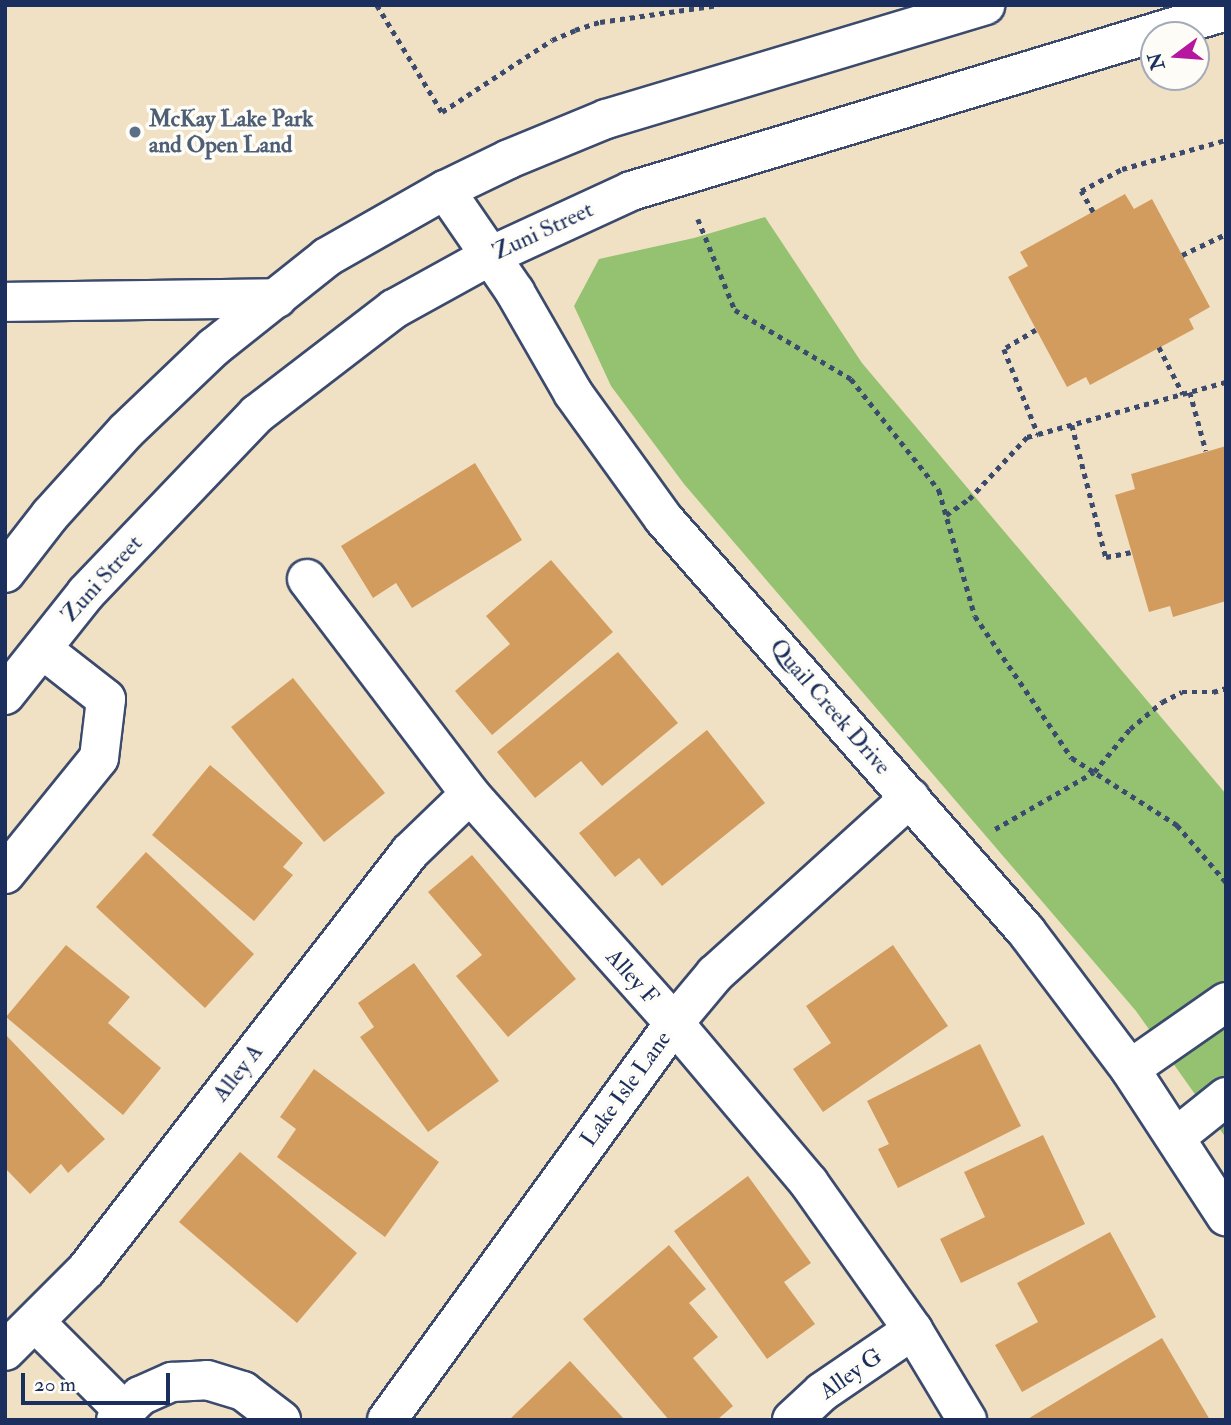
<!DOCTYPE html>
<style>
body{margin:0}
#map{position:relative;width:1231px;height:1425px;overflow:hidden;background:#f1e1c4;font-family:"IM FELL Double Pica",serif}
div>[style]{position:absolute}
.green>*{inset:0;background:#94c270}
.building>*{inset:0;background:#d39c5f}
.path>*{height:4.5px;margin-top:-2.25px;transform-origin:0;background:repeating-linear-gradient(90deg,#3b4a6d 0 5px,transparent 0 10px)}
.roads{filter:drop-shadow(2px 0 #3b4a6d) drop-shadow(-2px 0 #3b4a6d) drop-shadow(0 2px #3b4a6d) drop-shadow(0 -2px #3b4a6d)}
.minor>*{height:38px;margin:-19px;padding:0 19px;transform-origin:19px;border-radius:19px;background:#fff}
.major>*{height:38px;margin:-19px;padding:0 19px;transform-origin:19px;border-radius:19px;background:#fff}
.dots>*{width:19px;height:19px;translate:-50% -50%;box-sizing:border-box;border:4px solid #fdfcf7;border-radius:50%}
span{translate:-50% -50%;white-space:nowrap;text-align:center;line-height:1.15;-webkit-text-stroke:7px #fdfcf7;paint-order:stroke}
.service-label{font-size:23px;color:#4e5e75;font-weight:700}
.left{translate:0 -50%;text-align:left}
.street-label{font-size:23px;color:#1b2f5e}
.frame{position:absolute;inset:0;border:7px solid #1b2f5e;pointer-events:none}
.north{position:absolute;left:1140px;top:21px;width:70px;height:70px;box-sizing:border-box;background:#fdfcf7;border:2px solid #a3aaba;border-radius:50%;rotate:254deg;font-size:19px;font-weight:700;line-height:28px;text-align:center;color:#1b2f5e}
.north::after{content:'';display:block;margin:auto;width:24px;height:32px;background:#b5179e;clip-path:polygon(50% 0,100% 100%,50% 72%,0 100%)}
.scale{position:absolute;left:21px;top:1373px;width:149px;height:32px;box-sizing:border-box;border:4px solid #1b2f5e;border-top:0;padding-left:9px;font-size:21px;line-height:24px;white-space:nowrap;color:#1b2f5e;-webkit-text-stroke:5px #fdfcf7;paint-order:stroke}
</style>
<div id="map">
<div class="green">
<div style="clip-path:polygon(765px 217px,862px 363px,1226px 794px,1226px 1138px,1136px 1011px,684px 484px,611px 386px,574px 306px,599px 259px,694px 238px)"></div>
</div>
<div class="building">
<div style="clip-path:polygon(1125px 194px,1134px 209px,1152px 199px,1210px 307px,1189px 319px,1194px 329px,1090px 385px,1086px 377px,1067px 387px,1008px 277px,1028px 266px,1020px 252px)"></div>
<div style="clip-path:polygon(1226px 446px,1226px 601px,1173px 617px,1170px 606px,1149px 612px,1115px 495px,1135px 489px,1131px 474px)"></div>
<div style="clip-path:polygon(475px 463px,522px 540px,412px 608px,396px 583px,373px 598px,341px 546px)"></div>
<div style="clip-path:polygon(551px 560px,613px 632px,492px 735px,455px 691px,510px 644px,486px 616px)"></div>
<div style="clip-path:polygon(618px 652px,678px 723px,602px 786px,581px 761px,535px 798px,497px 752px)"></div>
<div style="clip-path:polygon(293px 678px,385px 793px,324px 842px,231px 727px)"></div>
<div style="clip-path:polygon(707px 730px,765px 803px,662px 886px,639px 858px,615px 877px,579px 833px)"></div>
<div style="clip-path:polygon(210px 765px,303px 843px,283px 867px,293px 875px,254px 921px,152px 835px)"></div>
<div style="clip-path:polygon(146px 852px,254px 954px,205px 1008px,96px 907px)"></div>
<div style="clip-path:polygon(472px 855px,576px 979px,508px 1037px,456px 976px,482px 955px,428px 892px)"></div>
<div style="clip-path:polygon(66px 945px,130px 997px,108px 1023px,161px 1068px,123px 1115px,6px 1017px)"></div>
<div style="clip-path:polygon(893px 945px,948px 1026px,823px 1112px,793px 1069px,831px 1043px,806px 1006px)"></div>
<div style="clip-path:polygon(414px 963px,499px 1081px,428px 1132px,360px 1037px,374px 1027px,358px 1003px)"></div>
<div style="clip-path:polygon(5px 1034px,105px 1139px,68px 1173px,61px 1164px,30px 1194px,5px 1168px)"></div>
<div style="clip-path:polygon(980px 1044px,1021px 1126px,898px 1188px,878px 1149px,889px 1144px,867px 1101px)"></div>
<div style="clip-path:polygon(314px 1069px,439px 1162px,385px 1237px,277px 1157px,296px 1129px,280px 1117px)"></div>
<div style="clip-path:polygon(1043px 1135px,1085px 1224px,961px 1283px,940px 1239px,985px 1217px,964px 1172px)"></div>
<div style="clip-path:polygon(240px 1152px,357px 1253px,297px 1323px,179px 1222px)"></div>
<div style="clip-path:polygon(748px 1176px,811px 1263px,784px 1282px,815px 1324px,767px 1359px,674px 1231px)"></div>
<div style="clip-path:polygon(1110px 1232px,1156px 1317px,1022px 1392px,995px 1345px,1038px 1322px,1017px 1283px)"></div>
<div style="clip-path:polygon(669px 1245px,706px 1289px,689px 1303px,718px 1337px,693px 1358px,733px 1406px,717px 1420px,669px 1420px,583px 1319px)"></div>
<div style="clip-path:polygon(1162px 1338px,1210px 1420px,1026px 1420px)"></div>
<div style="clip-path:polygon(570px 1361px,625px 1420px,509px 1420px)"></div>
</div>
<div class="path">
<div style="left:377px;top:5px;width:125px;rotate:58.7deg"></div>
<div style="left:442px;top:112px;width:131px;rotate:-33.2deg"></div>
<div style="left:552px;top:40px;width:25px;rotate:-23deg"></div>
<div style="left:575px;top:30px;width:26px;rotate:-18deg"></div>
<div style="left:600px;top:22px;width:120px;rotate:-8.1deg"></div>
<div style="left:1093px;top:212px;width:24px;rotate:-120deg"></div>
<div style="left:1081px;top:191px;width:47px;rotate:-28.2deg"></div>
<div style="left:1122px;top:169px;width:108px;rotate:-15.6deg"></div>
<div style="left:698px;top:219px;width:98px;rotate:67.9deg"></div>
<div style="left:735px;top:310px;width:135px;rotate:30.7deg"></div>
<div style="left:851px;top:379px;width:142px;rotate:51.6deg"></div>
<div style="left:939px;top:490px;width:131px;rotate:74.1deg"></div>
<div style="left:975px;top:616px;width:172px;rotate:55.7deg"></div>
<div style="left:1072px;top:758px;width:125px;rotate:32.5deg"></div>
<div style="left:1177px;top:825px;width:75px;rotate:49.3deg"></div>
<div style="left:1182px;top:255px;width:49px;rotate:-25.5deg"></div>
<div style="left:1036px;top:330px;width:37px;rotate:149deg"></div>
<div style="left:1004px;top:349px;width:92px;rotate:68.2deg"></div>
<div style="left:1038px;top:434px;width:195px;rotate:-15.5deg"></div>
<div style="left:1159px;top:347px;width:53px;rotate:62.9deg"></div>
<div style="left:1190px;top:392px;width:61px;rotate:74.8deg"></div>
<div style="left:1072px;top:425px;width:136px;rotate:75.6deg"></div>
<div style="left:1106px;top:557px;width:25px;rotate:-11deg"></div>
<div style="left:946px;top:515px;width:28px;rotate:-35deg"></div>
<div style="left:969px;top:499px;width:85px;rotate:-46.9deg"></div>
<div style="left:1027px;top:437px;width:11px;rotate:-15deg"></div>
<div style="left:995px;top:829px;width:114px;rotate:-29.9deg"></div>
<div style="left:1094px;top:772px;width:56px;rotate:-50.1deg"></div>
<div style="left:1130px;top:729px;width:42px;rotate:-40.2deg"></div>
<div style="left:1162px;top:702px;width:22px;rotate:-27deg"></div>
<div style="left:1182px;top:692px;width:31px"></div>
<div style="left:1213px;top:692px;width:14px;rotate:-17deg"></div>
</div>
<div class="roads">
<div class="minor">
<div style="left:445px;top:190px;width:124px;rotate:55.5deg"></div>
<div style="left:515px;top:292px;width:116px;rotate:60.1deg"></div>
<div style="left:573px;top:393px;width:154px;rotate:54.2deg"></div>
<div style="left:663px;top:518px;width:550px;rotate:48.69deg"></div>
<div style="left:1026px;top:931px;width:173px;rotate:53deg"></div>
<div style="left:1130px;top:1069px;width:176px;rotate:56.9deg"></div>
<div style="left:5px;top:302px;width:272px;rotate:-0.8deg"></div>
<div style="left:307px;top:579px;width:270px;rotate:52.8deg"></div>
<div style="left:470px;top:794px;width:307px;rotate:48.3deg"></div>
<div style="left:674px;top:1023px;width:209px;rotate:49.8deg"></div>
<div style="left:809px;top:1183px;width:180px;rotate:54.7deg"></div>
<div style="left:913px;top:1330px;width:105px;rotate:59deg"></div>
<div style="left:5px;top:874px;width:149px;rotate:-51deg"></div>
<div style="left:99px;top:758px;width:59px;rotate:-83.2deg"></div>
<div style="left:106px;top:699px;width:81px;rotate:-142deg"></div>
<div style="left:1130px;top:1069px;width:117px;rotate:-34.9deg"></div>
<div style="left:1176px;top:1137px;width:64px;rotate:-38.7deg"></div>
<div style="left:35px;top:1322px;width:124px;rotate:45deg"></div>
<div style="left:5px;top:1351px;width:115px;rotate:-45deg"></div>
<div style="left:86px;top:1270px;width:529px;rotate:-52.22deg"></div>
<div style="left:410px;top:852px;width:83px;rotate:-44deg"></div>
<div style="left:116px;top:1420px;width:34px;rotate:-45deg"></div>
<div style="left:140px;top:1396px;width:35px;rotate:-24deg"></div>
<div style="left:172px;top:1382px;width:35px;rotate:-3deg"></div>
<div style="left:207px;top:1380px;width:38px;rotate:17deg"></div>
<div style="left:243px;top:1391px;width:48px;rotate:37.3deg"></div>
<div style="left:387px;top:1420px;width:490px;rotate:-54.1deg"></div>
<div style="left:674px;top:1023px;width:64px;rotate:-50.1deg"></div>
<div style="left:715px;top:974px;width:263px;rotate:-42.1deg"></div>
<div style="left:792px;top:1420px;width:41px;rotate:-43deg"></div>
<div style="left:822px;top:1392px;width:110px;rotate:-34.3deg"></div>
</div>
<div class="major">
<div style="left:5px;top:573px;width:73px;rotate:-52.2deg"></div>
<div style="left:50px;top:515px;width:113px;rotate:-47.9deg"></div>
<div style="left:126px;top:431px;width:122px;rotate:-43.7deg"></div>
<div style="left:214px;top:347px;width:144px;rotate:-38.5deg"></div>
<div style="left:327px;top:257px;width:136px;rotate:-29.6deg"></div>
<div style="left:445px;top:190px;width:71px;rotate:-25.8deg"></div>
<div style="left:509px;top:159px;width:105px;rotate:-22.4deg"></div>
<div style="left:606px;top:119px;width:396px;rotate:-16.7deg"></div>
<div style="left:5px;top:695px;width:130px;rotate:-51.5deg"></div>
<div style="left:86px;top:593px;width:248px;rotate:-46.3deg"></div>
<div style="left:257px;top:414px;width:173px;rotate:-37.5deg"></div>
<div style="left:394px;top:309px;width:110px;rotate:-28.9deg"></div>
<div style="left:490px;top:256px;width:155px;rotate:-24.7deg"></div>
<div style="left:631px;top:191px;width:622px;rotate:-16.83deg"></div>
</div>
</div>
<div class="dots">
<div style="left:135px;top:132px;background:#5c6f8a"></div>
</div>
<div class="service-label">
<span class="left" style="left:149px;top:132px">McKay Lake Park<br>and Open Land</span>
</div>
<div class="street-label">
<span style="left:543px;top:231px;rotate:-25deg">Zuni Street</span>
<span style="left:102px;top:579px;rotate:-48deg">Zuni Street</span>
<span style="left:830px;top:707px;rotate:49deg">Quail Creek Drive</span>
<span style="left:632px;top:977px;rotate:48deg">Alley F</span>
<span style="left:238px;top:1073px;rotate:-52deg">Alley A</span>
<span style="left:626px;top:1089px;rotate:-54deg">Lake Isle Lane</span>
<span style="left:851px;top:1374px;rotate:-35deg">Alley G</span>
</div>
<div class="frame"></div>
<div class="north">N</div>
<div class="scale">20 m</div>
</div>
